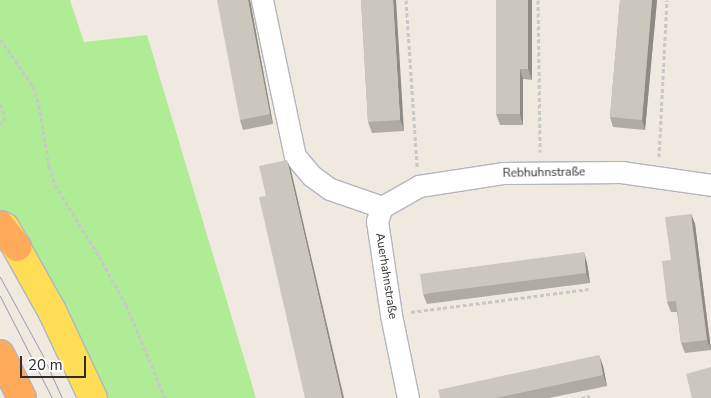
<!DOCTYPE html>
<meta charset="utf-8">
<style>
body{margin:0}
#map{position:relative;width:711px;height:398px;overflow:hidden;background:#f0e9df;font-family:"Nunito Sans",sans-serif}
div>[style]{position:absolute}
.green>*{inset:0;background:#b0ec96}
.path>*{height:3px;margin-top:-1.5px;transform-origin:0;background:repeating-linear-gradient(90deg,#c8c8c8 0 4px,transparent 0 6.5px)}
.roads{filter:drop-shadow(1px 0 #b3b5c2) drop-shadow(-1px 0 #b3b5c2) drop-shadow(0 1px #b3b5c2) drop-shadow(0 -1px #b3b5c2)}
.minor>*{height:21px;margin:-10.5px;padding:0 10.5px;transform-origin:10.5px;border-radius:10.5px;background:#fff}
.major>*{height:28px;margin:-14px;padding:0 14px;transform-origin:14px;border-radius:14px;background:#ffde55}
.highway>*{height:28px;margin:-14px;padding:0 14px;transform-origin:14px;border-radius:14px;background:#ffa95b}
.tram>*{height:1px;margin:-0.5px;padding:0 0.5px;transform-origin:0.5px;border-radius:0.5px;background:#a0a3ba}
.wall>*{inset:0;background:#afaba3}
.shaded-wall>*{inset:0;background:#8e8b84}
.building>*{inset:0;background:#cbc7bd}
span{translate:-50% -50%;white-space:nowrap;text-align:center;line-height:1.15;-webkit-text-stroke:4.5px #fff;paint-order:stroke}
.street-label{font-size:12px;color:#2d2d2d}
.scale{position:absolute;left:20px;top:356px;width:66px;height:22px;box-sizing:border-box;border:2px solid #2d2d2d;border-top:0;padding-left:6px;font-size:15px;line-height:18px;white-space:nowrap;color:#2d2d2d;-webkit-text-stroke:4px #fff;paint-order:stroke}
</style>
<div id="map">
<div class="green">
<div style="clip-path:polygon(0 0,70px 0,84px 42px,147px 35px,256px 398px,93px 398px,0 220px)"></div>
</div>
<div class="path">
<div style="left:406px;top:0;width:167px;rotate:86.2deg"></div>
<div style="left:538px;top:0;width:152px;rotate:89.2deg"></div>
<div style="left:0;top:39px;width:57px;rotate:54.9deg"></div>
<div style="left:33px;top:86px;width:20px;rotate:72deg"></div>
<div style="left:39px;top:105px;width:62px;rotate:80.7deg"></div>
<div style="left:49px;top:166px;width:20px;rotate:72deg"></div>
<div style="left:55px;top:185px;width:84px;rotate:58.2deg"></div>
<div style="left:99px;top:256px;width:56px;rotate:61.1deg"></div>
<div style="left:126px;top:305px;width:101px;rotate:67.2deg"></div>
<div style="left:0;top:104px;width:14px;rotate:69deg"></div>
<div style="left:5px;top:117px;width:9px;rotate:122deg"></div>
<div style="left:659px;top:157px;width:157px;rotate:-87.1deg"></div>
<div style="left:411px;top:312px;width:179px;rotate:-7.4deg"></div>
<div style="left:581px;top:398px;width:9px;rotate:-13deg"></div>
</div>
<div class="roads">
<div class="minor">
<div style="left:262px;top:0;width:159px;rotate:78.1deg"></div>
<div style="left:295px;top:156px;width:26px;rotate:50deg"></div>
<div style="left:312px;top:176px;width:22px;rotate:36deg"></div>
<div style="left:330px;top:189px;width:55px;rotate:19.1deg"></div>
<div style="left:382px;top:207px;width:43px;rotate:-29.6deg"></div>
<div style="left:419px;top:186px;width:86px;rotate:-8.7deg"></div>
<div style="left:504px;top:173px;width:117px;rotate:-0.5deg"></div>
<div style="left:621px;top:172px;width:91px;rotate:8.2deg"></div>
<div style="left:382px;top:207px;width:15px;rotate:110deg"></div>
<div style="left:377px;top:221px;width:95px;rotate:81.5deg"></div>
<div style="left:391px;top:315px;width:85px;rotate:78.4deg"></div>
</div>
<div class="major">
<div style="left:5px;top:227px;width:96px;rotate:60.8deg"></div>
<div style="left:52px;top:311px;width:96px;rotate:64.8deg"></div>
</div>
<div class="highway">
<div style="left:0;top:225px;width:28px;rotate:52deg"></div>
<div style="left:0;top:354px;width:49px;rotate:63.4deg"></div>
</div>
</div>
<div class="tram">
<div style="left:0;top:277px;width:90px;rotate:61.4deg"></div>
<div style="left:43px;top:356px;width:46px;rotate:65.7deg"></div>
<div style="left:0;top:296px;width:114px;rotate:63deg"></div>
</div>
<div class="wall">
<div style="clip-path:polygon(250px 0,273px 124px,243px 130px,240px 120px)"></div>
<div style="clip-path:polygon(361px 0,404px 131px,372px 133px,368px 122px)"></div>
<div style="clip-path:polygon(532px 0,532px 80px,523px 79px,523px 125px,500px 125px,496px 114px)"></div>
<div style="clip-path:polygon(620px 0,657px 0,645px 130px,613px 127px,610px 117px)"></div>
<div style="clip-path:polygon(691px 214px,695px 224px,711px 350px,685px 353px,681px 343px,677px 312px,671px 312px,667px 302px)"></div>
<div style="clip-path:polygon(587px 263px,590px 283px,427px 304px,423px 294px)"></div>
<div style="clip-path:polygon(603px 366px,607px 386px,549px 398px,440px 398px)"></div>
</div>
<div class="shaded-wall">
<div style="clip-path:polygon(248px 0,250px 0,273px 124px,270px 114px)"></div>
<div style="clip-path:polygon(393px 0,396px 0,404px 131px,400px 120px)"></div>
<div style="clip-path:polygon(528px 0,532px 0,532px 80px,528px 69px)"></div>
<div style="clip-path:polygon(652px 0,657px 0,645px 130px,642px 120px)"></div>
<div style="clip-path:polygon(520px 69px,523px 79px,523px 125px,520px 114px)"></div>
<div style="clip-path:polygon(287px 160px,291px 170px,344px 398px,342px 398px)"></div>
<div style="clip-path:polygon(691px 214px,695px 224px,711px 350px,707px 340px)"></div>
<div style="clip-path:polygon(584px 252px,587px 263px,590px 283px,586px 273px)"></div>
<div style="clip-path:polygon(599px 355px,603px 366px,607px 386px,603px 375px)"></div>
</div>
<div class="building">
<div style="clip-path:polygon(217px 0,248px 0,270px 114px,240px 120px)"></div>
<div style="clip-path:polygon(361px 0,393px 0,400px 120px,368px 122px)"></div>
<div style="clip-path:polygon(496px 0,528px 0,528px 69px,520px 69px,520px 114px,496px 114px)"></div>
<div style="clip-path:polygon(620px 0,652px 0,642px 120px,610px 117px)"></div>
<div style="clip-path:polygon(287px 160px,342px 398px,305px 398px,259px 197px,266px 196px,259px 166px)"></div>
<div style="clip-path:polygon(691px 214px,707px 340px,681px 343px,676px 301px,667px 302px,662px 261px,671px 260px,665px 217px)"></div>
<div style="clip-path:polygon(584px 252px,586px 273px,423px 294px,420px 274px)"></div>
<div style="clip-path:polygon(599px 355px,603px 375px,496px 398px,440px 398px,438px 390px)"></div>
<div style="clip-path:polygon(711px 367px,711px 398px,692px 398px,686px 374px)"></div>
</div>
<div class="street-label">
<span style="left:544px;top:173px;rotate:-1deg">Rebhuhnstraße</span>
<span style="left:386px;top:276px;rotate:81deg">Auerhahnstraße</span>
</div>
<div class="scale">20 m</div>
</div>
